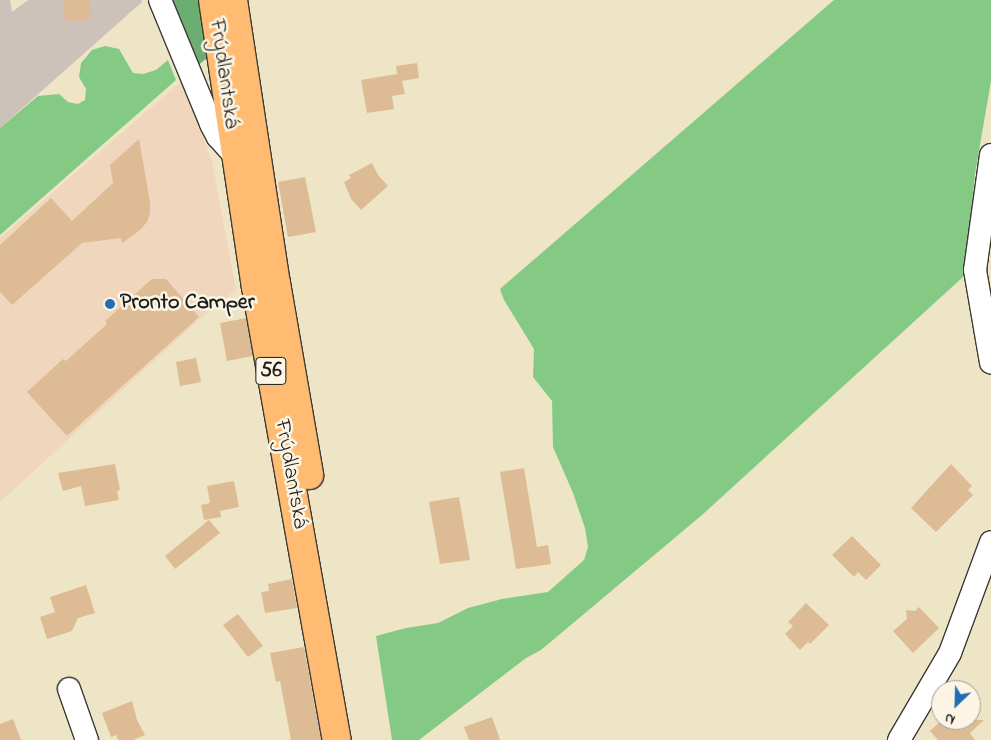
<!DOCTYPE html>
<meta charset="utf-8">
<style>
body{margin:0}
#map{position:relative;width:991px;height:740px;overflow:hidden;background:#ede5c5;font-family:"Indie Flower",sans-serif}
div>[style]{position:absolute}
.built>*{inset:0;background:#efd6bc}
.industrial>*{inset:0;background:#cdc2b9}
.green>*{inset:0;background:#85ca84}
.forest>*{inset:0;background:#6cae72}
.building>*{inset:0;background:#ddbc95}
.roads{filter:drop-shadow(1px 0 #3b3a35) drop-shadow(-1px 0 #3b3a35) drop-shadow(0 1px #3b3a35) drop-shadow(0 -1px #3b3a35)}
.minor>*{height:22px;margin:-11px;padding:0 11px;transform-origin:11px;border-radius:11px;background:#fff}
.primary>*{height:28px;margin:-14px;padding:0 14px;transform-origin:14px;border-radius:14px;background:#febb71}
.dots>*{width:14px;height:14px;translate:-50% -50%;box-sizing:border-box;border:2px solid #fcf5e5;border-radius:50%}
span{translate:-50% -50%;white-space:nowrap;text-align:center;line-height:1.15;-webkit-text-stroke:5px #fcf5e5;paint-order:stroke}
.shield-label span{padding:1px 4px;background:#fcf5e5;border:1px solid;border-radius:4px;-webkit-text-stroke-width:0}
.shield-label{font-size:21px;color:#1c1c1c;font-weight:700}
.street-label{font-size:22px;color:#1c1c1c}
.poi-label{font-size:22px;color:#1c1c1c;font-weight:700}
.left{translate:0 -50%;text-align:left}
.north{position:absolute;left:931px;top:680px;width:50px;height:50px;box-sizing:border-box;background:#fcf5e5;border:1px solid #a29e95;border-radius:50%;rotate:204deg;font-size:14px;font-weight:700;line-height:20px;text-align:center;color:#1c1c1c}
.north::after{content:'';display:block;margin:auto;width:18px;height:22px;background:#1f6fb2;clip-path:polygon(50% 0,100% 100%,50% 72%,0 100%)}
</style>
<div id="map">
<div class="built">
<div style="clip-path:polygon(182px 81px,212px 162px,236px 290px,202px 317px,0 502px,0 238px)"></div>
</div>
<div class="industrial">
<div style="clip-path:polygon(0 0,10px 0,12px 12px,28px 0,141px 0,142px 2px,0 128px)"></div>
</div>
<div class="green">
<div style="clip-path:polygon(834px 0,991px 0,991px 81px,975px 174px,966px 272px,963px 277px,702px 515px,541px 650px,526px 658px,419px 740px,392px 740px,376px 636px,406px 628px,438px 623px,468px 608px,502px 599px,548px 592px,584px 560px,588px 547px,585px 528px,573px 493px,553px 447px,552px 401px,533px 377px,534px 349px,504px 300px,500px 289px)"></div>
<div style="clip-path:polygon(105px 46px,119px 49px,133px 73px,143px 74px,156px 70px,168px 60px,176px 80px,0 235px,0 128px,38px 96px,59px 94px,68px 102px,78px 104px,85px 100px,86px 89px,79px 77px,81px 63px,92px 50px)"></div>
</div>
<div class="forest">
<div style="clip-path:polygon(170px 0,199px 0,207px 58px,196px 67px)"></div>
</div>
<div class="building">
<div style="clip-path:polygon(63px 0,89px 0,92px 19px,66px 22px)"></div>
<div style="clip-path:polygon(417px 63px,419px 78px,402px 81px,405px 94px,392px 96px,394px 109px,367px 113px,361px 80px,397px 74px,396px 66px)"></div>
<div style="clip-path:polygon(139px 139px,150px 202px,150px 213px,147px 222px,140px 230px,122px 243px,121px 238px,82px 243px,12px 305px,0 292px,0 245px,51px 198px,72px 221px,113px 183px,110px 165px)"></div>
<div style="clip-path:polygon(372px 163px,378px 175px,388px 186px,361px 210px,351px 199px,344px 182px,351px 178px,349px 175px)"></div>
<div style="clip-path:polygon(305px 177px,316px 232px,288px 237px,278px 182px)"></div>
<div style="clip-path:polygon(152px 279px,166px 279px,199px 317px,67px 436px,27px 392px,63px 359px,66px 361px,107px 324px,105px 321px)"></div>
<div style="clip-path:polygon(246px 318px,253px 356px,227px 361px,220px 323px)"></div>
<div style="clip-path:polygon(196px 358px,201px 382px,180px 386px,176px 362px)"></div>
<div style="clip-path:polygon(115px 464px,120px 490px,117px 491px,119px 500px,85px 506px,81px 486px,63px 491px,58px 473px)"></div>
<div style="clip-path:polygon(951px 464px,972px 486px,968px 490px,973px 495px,936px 532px,911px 508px)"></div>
<div style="clip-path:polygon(524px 468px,537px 547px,548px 545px,551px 564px,516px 569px,500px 472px)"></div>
<div style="clip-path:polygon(234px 481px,239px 507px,220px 511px,221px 517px,204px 520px,201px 505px,210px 503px,207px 486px)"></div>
<div style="clip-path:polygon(459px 497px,470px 560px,440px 564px,429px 502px)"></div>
<div style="clip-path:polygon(209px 520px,220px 533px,175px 569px,165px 556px)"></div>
<div style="clip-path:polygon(852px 536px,881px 565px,866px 580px,858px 572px,854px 577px,832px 555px)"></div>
<div style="clip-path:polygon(292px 579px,297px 608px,265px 613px,261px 592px,269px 591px,268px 584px)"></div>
<div style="clip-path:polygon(86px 585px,95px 613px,78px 618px,72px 631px,47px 639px,40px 617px,55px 612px,50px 597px)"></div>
<div style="clip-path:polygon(806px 603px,829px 625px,810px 644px,808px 642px,800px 650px,785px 634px,793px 626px,788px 622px)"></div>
<div style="clip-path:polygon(919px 607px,939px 628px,913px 653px,893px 631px,907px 619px,906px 610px,915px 611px)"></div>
<div style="clip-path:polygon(238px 614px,263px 646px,248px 657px,223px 625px)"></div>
<div style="clip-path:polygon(304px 647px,321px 740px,291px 740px,280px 681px,276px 682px,270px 653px)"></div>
<div style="clip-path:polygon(132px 701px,137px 720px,145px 735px,133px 740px,118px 740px,116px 735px,111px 737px,102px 713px)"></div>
<div style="clip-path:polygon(492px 717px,500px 740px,469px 740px,464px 727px)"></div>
<div style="clip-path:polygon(13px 719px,21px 740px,0 740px,0 724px)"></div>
<div style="clip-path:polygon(942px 720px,984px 720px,970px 733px,975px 740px,938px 740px,930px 731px)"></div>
</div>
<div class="roads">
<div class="minor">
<div style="left:160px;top:0;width:134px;rotate:67.6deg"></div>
<div style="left:211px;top:124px;width:15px;rotate:62deg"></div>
<div style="left:218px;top:137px;width:25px;rotate:48deg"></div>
<div style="left:991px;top:155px;width:116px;rotate:97.9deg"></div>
<div style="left:975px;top:270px;width:94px;rotate:80.2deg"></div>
<div style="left:69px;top:689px;width:54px;rotate:70.6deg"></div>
<div style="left:899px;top:740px;width:101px;rotate:-59.6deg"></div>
<div style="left:950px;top:653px;width:118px;rotate:-69.7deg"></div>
</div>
<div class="primary">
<div style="left:213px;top:0;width:290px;rotate:81.5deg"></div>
<div style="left:256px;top:287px;width:460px;rotate:79.9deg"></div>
<div style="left:233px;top:0;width:286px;rotate:81.4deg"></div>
<div style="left:276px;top:283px;width:195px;rotate:80.2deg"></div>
</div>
</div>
<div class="dots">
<div style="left:110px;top:304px;background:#1f6fb2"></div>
</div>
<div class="shield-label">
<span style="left:271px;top:371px">56</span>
</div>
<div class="street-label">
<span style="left:223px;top:74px;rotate:82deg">Frýdlantská</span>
<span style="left:290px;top:474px;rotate:80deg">Frýdlantská</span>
</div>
<div class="poi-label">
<span class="left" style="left:120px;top:304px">Pronto Camper</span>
</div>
<div class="north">N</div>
</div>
